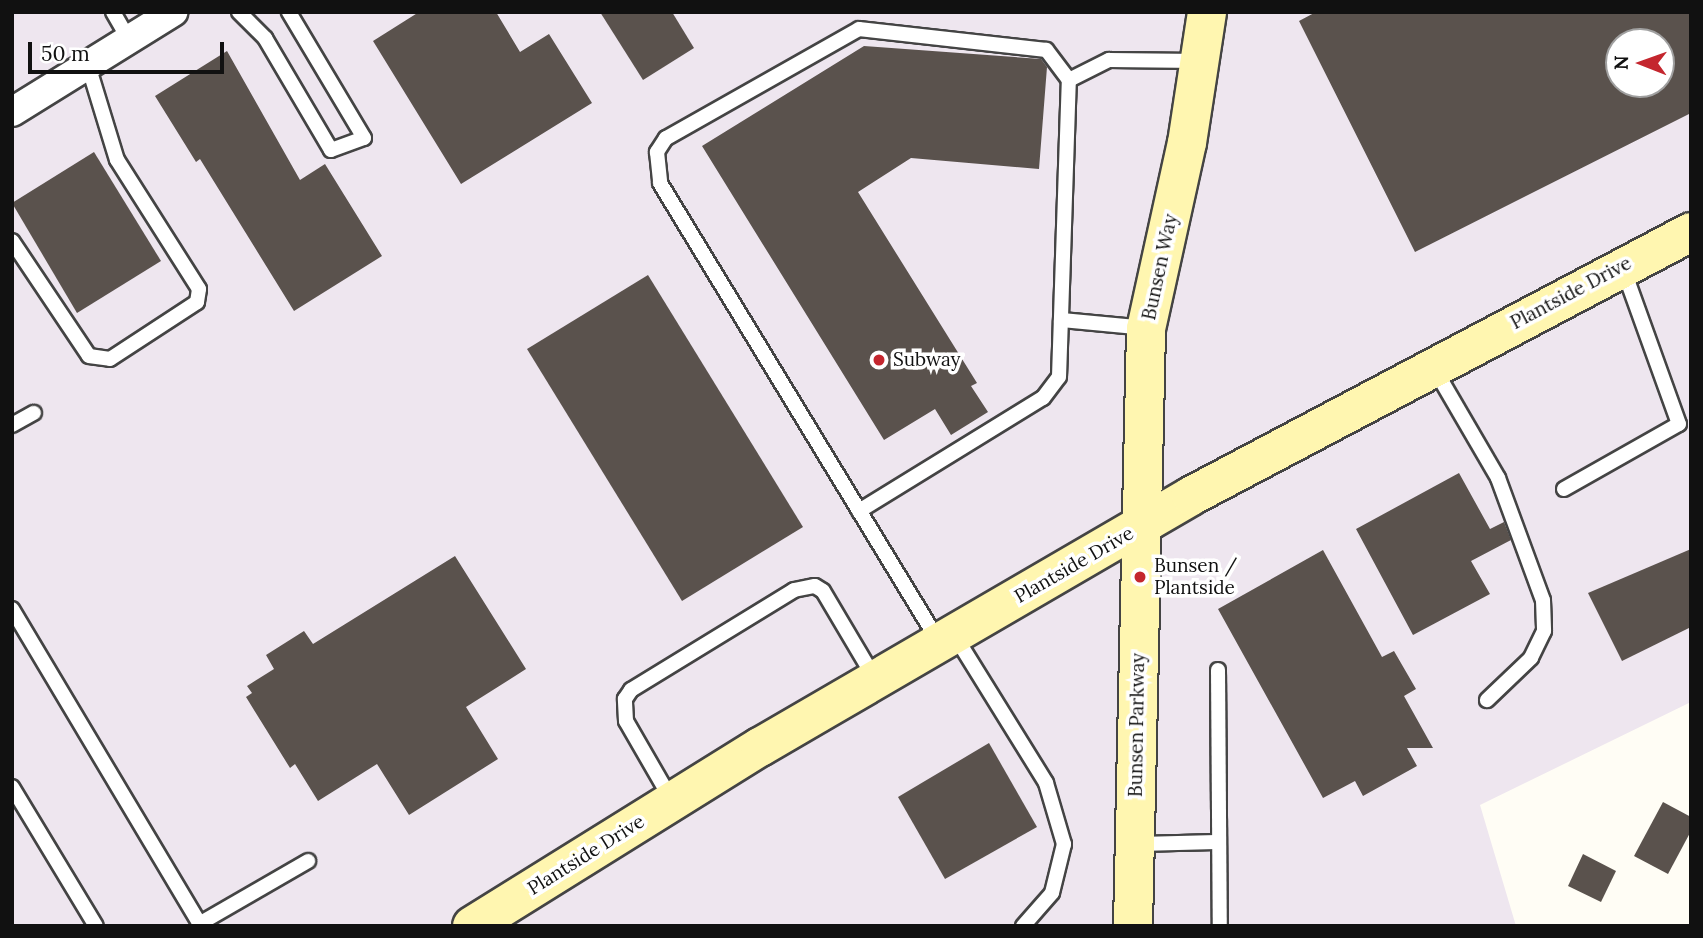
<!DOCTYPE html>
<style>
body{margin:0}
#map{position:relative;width:1703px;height:938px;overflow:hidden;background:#fffdf5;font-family:Lora,serif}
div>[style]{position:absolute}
.industrial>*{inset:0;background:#eee6ef}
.building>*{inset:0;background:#5a524d}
.roads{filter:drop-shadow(2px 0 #444) drop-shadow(-2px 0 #444) drop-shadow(0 2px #444) drop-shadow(0 -2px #444)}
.lane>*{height:14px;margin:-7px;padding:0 7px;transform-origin:7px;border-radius:7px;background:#fff}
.street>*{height:28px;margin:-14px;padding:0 14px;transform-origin:14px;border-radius:14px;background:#fff}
.secondary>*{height:38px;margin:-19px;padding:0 19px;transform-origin:19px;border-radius:19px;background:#fff6b0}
.dots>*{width:19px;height:19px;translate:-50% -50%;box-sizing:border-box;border:4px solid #fff;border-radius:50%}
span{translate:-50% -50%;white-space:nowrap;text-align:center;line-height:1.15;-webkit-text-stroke:7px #fff;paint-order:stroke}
.street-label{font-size:19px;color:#111}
.poi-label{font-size:19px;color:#111}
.left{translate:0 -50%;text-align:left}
.frame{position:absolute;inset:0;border:14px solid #111;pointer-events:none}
.north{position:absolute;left:1605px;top:28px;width:70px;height:70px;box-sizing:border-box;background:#fff;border:2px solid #a0a0a0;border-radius:50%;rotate:271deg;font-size:19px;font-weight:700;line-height:28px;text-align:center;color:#111}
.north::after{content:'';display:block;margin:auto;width:24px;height:32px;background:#c4262e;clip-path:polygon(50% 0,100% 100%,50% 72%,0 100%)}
.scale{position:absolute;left:28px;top:42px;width:196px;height:32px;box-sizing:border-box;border:4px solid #111;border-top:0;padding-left:9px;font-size:21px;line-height:24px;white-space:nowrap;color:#111;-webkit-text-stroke:5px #fff;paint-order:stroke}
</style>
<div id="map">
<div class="industrial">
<div style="clip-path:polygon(evenodd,12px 12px,1691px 12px,1691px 702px,1480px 805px,1516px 926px,12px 926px,12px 12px,1619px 42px,1661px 42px,1661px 84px,1619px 84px,1619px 42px)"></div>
</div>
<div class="building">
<div style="clip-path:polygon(419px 12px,496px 12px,520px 52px,549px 34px,592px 103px,461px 184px,373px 41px)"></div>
<div style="clip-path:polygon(600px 12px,672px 12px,694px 48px,643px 80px)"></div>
<div style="clip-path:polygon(evenodd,1316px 12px,1691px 12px,1691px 113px,1415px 252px,1299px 21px,1316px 12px,1619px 42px,1661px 42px,1661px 84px,1619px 84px,1619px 42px)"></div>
<div style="clip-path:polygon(864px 46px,1041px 59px,1047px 67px,1039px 169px,911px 158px,858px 192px,977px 383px,971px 386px,988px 412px,951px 435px,935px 409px,884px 440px,702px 146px)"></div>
<div style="clip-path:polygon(227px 51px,300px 180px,325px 164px,382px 256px,294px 311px,200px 159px,196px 162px,155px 96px)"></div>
<div style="clip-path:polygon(94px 152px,161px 261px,77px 313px,12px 203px)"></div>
<div style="clip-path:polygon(648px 275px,803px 527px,682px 601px,527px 349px)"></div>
<div style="clip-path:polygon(1459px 473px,1490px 529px,1504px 522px,1511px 540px,1471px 561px,1490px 594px,1413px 635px,1356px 529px)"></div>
<div style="clip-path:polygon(1691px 549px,1691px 627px,1622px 661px,1588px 593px)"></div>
<div style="clip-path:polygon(1323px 550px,1382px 657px,1394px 651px,1416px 689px,1404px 696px,1433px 748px,1407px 748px,1417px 766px,1363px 796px,1355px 781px,1323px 798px,1218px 609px)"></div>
<div style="clip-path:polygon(455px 556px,526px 669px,466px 707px,498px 759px,409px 815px,377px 764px,318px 801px,295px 764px,290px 768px,246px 697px,252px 693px,247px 686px,274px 669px,266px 655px,304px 631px,313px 644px)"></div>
<div style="clip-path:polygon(989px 743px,1037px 827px,945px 879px,898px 797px)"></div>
<div style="clip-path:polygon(1663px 802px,1691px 817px,1691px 831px,1668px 874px,1634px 856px)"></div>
<div style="clip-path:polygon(1583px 854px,1616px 871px,1601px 902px,1568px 886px)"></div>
</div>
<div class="roads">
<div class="lane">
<div style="left:113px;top:12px;width:32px;rotate:60deg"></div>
<div style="left:239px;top:12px;width:37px;rotate:45deg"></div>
<div style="left:265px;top:38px;width:130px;rotate:59.5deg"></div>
<div style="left:331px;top:150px;width:35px;rotate:-20deg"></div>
<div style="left:364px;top:138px;width:147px;rotate:-120.8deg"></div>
<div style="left:1069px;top:80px;width:45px;rotate:-26.6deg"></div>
<div style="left:1109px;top:60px;width:90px;rotate:0.6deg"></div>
<div style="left:12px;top:241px;width:138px;rotate:56.2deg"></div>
<div style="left:89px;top:356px;width:21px;rotate:8deg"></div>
<div style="left:110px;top:359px;width:104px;rotate:-33.2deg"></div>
<div style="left:197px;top:302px;width:13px;rotate:-81deg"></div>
<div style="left:199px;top:289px;width:153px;rotate:-122.4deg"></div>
<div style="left:117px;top:160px;width:99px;rotate:-107deg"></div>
<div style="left:1061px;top:320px;width:84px;rotate:5.4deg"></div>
<div style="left:1434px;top:368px;width:127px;rotate:59.8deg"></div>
<div style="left:1498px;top:478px;width:130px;rotate:69.8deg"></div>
<div style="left:1543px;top:600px;width:31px;rotate:88deg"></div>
<div style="left:1544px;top:631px;width:30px;rotate:116deg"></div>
<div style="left:1531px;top:658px;width:61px;rotate:136.3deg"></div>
<div style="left:12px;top:425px;width:25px;rotate:-29deg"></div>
<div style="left:1564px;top:489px;width:132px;rotate:-29.5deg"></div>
<div style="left:1679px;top:424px;width:163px;rotate:-109.8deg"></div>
<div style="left:859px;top:511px;width:216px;rotate:-31.6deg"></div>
<div style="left:1043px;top:398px;width:26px;rotate:-53deg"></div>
<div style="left:1059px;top:377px;width:297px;rotate:-88.1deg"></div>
<div style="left:1069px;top:80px;width:38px;rotate:-127deg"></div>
<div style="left:1046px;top:50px;width:188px;rotate:-173.6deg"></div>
<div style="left:859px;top:29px;width:222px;rotate:150.5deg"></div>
<div style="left:666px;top:138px;width:17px;rotate:123deg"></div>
<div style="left:657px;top:152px;width:31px;rotate:84deg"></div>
<div style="left:660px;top:183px;width:537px;rotate:58.71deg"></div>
<div style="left:12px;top:609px;width:369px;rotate:59.2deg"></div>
<div style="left:955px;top:636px;width:173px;rotate:58.2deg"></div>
<div style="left:1046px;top:783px;width:64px;rotate:73.6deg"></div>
<div style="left:1064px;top:844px;width:50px;rotate:103.8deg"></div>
<div style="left:1052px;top:893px;width:44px;rotate:131.3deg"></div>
<div style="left:1218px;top:670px;width:256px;rotate:89.6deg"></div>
<div style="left:12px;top:787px;width:162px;rotate:58.9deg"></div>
<div style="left:671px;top:799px;width:90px;rotate:-120deg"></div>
<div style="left:626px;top:721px;width:22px;rotate:-93deg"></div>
<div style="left:625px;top:699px;width:11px;rotate:-56deg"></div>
<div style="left:631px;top:690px;width:191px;rotate:-31.5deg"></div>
<div style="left:794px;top:590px;width:21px;rotate:-11deg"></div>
<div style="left:815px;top:586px;width:9px;rotate:32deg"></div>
<div style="left:823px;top:591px;width:102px;rotate:59.4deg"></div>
<div style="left:1137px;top:844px;width:82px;rotate:-1.4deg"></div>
<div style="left:199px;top:924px;width:126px;rotate:-30deg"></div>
</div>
<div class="street">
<div style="left:12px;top:112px;width:190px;rotate:-31.8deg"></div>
</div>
<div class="secondary">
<div style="left:472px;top:926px;width:339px;rotate:-31.9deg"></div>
<div style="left:760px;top:747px;width:499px;rotate:-30.2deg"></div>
<div style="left:1191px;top:496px;width:565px;rotate:-27.83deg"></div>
<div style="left:1133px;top:926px;width:597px;rotate:-88.75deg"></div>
<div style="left:1146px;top:329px;width:190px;rotate:-77.6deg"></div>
<div style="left:1187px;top:143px;width:133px;rotate:-81.3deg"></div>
</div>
</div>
<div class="dots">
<div style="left:879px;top:360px;background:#c4262e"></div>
<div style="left:1140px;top:577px;background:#c4262e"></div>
</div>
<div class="street-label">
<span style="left:1160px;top:267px;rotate:-78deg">Bunsen Way</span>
<span style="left:1571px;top:293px;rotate:-28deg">Plantside Drive</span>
<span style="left:1074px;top:565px;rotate:-30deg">Plantside Drive</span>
<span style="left:1137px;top:725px;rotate:-89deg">Bunsen Parkway</span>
<span style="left:586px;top:855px;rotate:-32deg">Plantside Drive</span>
</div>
<div class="poi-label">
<span class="left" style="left:893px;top:360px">Subway</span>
<span class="left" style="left:1154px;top:577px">Bunsen /<br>Plantside</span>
</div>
<div class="frame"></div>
<div class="north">N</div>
<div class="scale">50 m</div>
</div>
